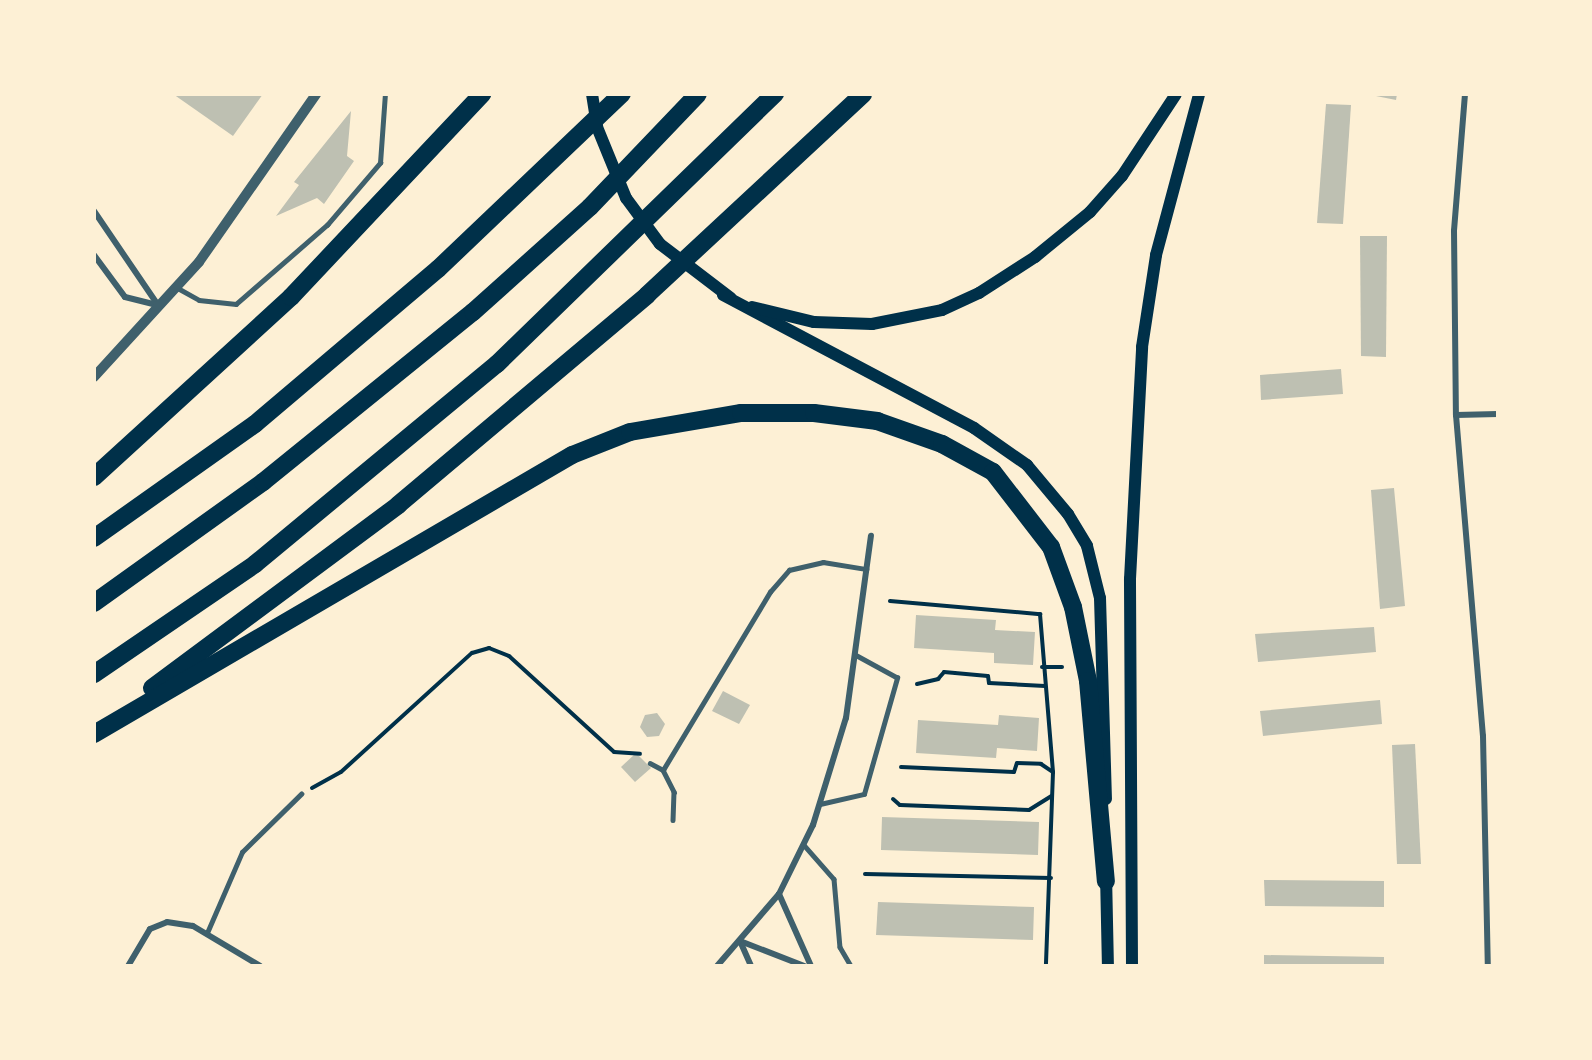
<!DOCTYPE html>
<style>
body{margin:0}
#map{position:relative;width:1592px;height:1060px;overflow:hidden;background:#fdf0d5;font-family:"Public Sans",sans-serif}
div>[style]{position:absolute}
.building>*{inset:0;background:#bec0b2}
.path>*{height:4px;margin:-2px;padding:0 2px;transform-origin:2px;border-radius:2px;background:#003049}
.service>*{height:4.5px;margin:-2.25px;padding:0 2.25px;transform-origin:2.25px;border-radius:2.25px;background:#3f606c}
.minor>*{height:6px;margin:-3px;padding:0 3px;transform-origin:3px;border-radius:3px;background:#3f606c}
.tertiary>*{height:10px;margin:-5px;padding:0 5px;transform-origin:5px;border-radius:5px;background:#3f606c}
.secondary>*{height:12px;margin:-6px;padding:0 6px;transform-origin:6px;border-radius:6px;background:#003049}
.motorway>*{height:18px;margin:-9px;padding:0 9px;transform-origin:9px;border-radius:9px;background:#003049}
span{translate:-50% -50%;white-space:nowrap;text-align:center;line-height:1.15;-webkit-text-stroke:5px #fdf0d5;paint-order:stroke}
.frame{position:absolute;inset:0;border:96px solid #fdf0d5;pointer-events:none}
</style>
<div id="map">
<div class="building">
<div style="clip-path:polygon(173px 94px,263px 94px,233px 136px)"></div>
<div style="clip-path:polygon(1366px 94px,1397px 94px,1396px 100px)"></div>
<div style="clip-path:polygon(1326px 104px,1351px 105px,1343px 224px,1317px 223px)"></div>
<div style="clip-path:polygon(351px 111px,347px 156px,354px 161px,324px 204px,317px 198px,276px 216px,299px 185px,294px 182px)"></div>
<div style="clip-path:polygon(1360px 236px,1387px 236px,1386px 357px,1361px 356px)"></div>
<div style="clip-path:polygon(1341px 369px,1343px 394px,1261px 400px,1260px 375px)"></div>
<div style="clip-path:polygon(1394px 488px,1405px 606px,1380px 609px,1371px 490px)"></div>
<div style="clip-path:polygon(916px 615px,996px 620px,995px 630px,1035px 632px,1033px 665px,994px 663px,994px 653px,914px 648px)"></div>
<div style="clip-path:polygon(1374px 627px,1376px 652px,1258px 662px,1255px 634px)"></div>
<div style="clip-path:polygon(723px 691px,750px 705px,739px 724px,712px 711px)"></div>
<div style="clip-path:polygon(1380px 700px,1382px 724px,1263px 736px,1260px 711px)"></div>
<div style="clip-path:polygon(657px 713px,665px 724px,659px 736px,647px 737px,640px 727px,645px 715px)"></div>
<div style="clip-path:polygon(999px 715px,1039px 718px,1037px 751px,997px 748px,996px 758px,916px 753px,918px 720px,998px 725px)"></div>
<div style="clip-path:polygon(1415px 744px,1421px 864px,1397px 864px,1392px 745px)"></div>
<div style="clip-path:polygon(636px 753px,651px 768px,635px 782px,621px 767px)"></div>
<div style="clip-path:polygon(882px 817px,1039px 822px,1038px 855px,881px 850px)"></div>
<div style="clip-path:polygon(1264px 880px,1384px 881px,1384px 907px,1265px 906px)"></div>
<div style="clip-path:polygon(878px 902px,1034px 907px,1033px 940px,876px 935px)"></div>
<div style="clip-path:polygon(1264px 955px,1384px 957px,1384px 966px,1264px 966px)"></div>
</div>
<div class="path">
<div style="left:890px;top:601px;width:151px;rotate:5deg"></div>
<div style="left:1040px;top:614px;width:159px;rotate:85.3deg"></div>
<div style="left:1053px;top:772px;width:194px;rotate:92.1deg"></div>
<div style="left:1042px;top:667px;width:20px"></div>
<div style="left:917px;top:684px;width:22px;rotate:-13deg"></div>
<div style="left:938px;top:679px;width:9px;rotate:-49deg"></div>
<div style="left:944px;top:672px;width:44px;rotate:5.2deg"></div>
<div style="left:988px;top:676px;width:7px;rotate:82deg"></div>
<div style="left:989px;top:683px;width:56px;rotate:3.1deg"></div>
<div style="left:901px;top:767px;width:113px;rotate:2.5deg"></div>
<div style="left:1014px;top:772px;width:9px;rotate:-72deg"></div>
<div style="left:1017px;top:763px;width:24px;rotate:2deg"></div>
<div style="left:1041px;top:764px;width:14px;rotate:34deg"></div>
<div style="left:312px;top:788px;width:33px;rotate:-29deg"></div>
<div style="left:341px;top:772px;width:177px;rotate:-42.3deg"></div>
<div style="left:472px;top:653px;width:18px;rotate:-16deg"></div>
<div style="left:489px;top:648px;width:22px;rotate:22deg"></div>
<div style="left:509px;top:656px;width:142px;rotate:42.4deg"></div>
<div style="left:614px;top:752px;width:26px;rotate:4deg"></div>
<div style="left:893px;top:799px;width:9px;rotate:41deg"></div>
<div style="left:900px;top:805px;width:129px;rotate:2.2deg"></div>
<div style="left:1029px;top:810px;width:26px;rotate:-32deg"></div>
<div style="left:865px;top:874px;width:186px;rotate:1.2deg"></div>
</div>
<div class="service">
<div style="left:176px;top:287px;width:26px;rotate:29deg"></div>
<div style="left:199px;top:300px;width:37px;rotate:6deg"></div>
<div style="left:236px;top:304px;width:121px;rotate:-41deg"></div>
<div style="left:327px;top:225px;width:82px;rotate:-49.5deg"></div>
<div style="left:380px;top:163px;width:69px;rotate:-85.9deg"></div>
<div style="left:650px;top:763px;width:15px;rotate:28deg"></div>
<div style="left:663px;top:770px;width:208px;rotate:-59deg"></div>
<div style="left:770px;top:592px;width:29px;rotate:-49deg"></div>
<div style="left:789px;top:570px;width:35px;rotate:-13deg"></div>
<div style="left:823px;top:562px;width:44px;rotate:9.2deg"></div>
<div style="left:663px;top:770px;width:25px;rotate:63deg"></div>
<div style="left:674px;top:792px;width:28px;rotate:92deg"></div>
<div style="left:820px;top:804px;width:45px;rotate:-12.8deg"></div>
<div style="left:864px;top:794px;width:121px;rotate:-74.1deg"></div>
<div style="left:897px;top:678px;width:48px;rotate:-151.3deg"></div>
<div style="left:804px;top:845px;width:45px;rotate:48.6deg"></div>
<div style="left:834px;top:879px;width:68px;rotate:85deg"></div>
<div style="left:840px;top:947px;width:22px;rotate:60deg"></div>
<div style="left:207px;top:933px;width:88px;rotate:-66.6deg"></div>
<div style="left:242px;top:852px;width:83px;rotate:-44.5deg"></div>
</div>
<div class="minor">
<div style="left:1465px;top:94px;width:137px;rotate:94.6deg"></div>
<div style="left:1454px;top:231px;width:184px;rotate:89.4deg"></div>
<div style="left:1456px;top:415px;width:322px;rotate:85.2deg"></div>
<div style="left:1483px;top:736px;width:230px;rotate:88.8deg"></div>
<div style="left:94px;top:211px;width:114px;rotate:55.8deg"></div>
<div style="left:94px;top:255px;width:52px;rotate:53.6deg"></div>
<div style="left:125px;top:297px;width:34px;rotate:14deg"></div>
<div style="left:1456px;top:415px;width:42px;rotate:-1.4deg"></div>
<div style="left:779px;top:894px;width:79px;rotate:66deg"></div>
<div style="left:740px;top:941px;width:69px;rotate:21.3deg"></div>
<div style="left:740px;top:941px;width:27px;rotate:66deg"></div>
<div style="left:128px;top:966px;width:43px;rotate:-59.3deg"></div>
<div style="left:150px;top:929px;width:18px;rotate:-22deg"></div>
<div style="left:167px;top:922px;width:26px;rotate:9deg"></div>
<div style="left:193px;top:926px;width:78px;rotate:30.8deg"></div>
<div style="left:717px;top:966px;width:95px;rotate:-49.3deg"></div>
<div style="left:779px;top:894px;width:77px;rotate:-63.8deg"></div>
<div style="left:813px;top:825px;width:112px;rotate:-72.9deg"></div>
<div style="left:846px;top:718px;width:184px;rotate:-82.2deg"></div>
</div>
<div class="tertiary">
<div style="left:94px;top:377px;width:156px;rotate:-47.6deg"></div>
<div style="left:199px;top:262px;width:205px;rotate:-55.1deg"></div>
</div>
<div class="secondary">
<div style="left:592px;top:94px;width:33px;rotate:81deg"></div>
<div style="left:597px;top:127px;width:77px;rotate:67.8deg"></div>
<div style="left:626px;top:198px;width:57px;rotate:53.5deg"></div>
<div style="left:660px;top:244px;width:89px;rotate:37.3deg"></div>
<div style="left:723px;top:295px;width:284px;rotate:27.9deg"></div>
<div style="left:974px;top:428px;width:65px;rotate:34.9deg"></div>
<div style="left:1027px;top:465px;width:64px;rotate:50.1deg"></div>
<div style="left:1068px;top:514px;width:37px;rotate:59deg"></div>
<div style="left:1087px;top:546px;width:54px;rotate:76deg"></div>
<div style="left:1100px;top:598px;width:201px;rotate:88.3deg"></div>
<div style="left:752px;top:307px;width:64px;rotate:13.6deg"></div>
<div style="left:814px;top:322px;width:58px;rotate:2deg"></div>
<div style="left:872px;top:324px;width:71px;rotate:-11.3deg"></div>
<div style="left:942px;top:310px;width:41px;rotate:-24.7deg"></div>
<div style="left:979px;top:293px;width:67px;rotate:-32.7deg"></div>
<div style="left:1035px;top:257px;width:71px;rotate:-39.3deg"></div>
<div style="left:1090px;top:212px;width:48px;rotate:-48.4deg"></div>
<div style="left:1122px;top:176px;width:98px;rotate:-56.6deg"></div>
<div style="left:1106px;top:874px;width:92px;rotate:88.8deg"></div>
<div style="left:1132px;top:966px;width:387px;rotate:-90.3deg"></div>
<div style="left:1130px;top:579px;width:232px;rotate:-87deg"></div>
<div style="left:1142px;top:347px;width:93px;rotate:-81.3deg"></div>
<div style="left:1156px;top:255px;width:167px;rotate:-75deg"></div>
</div>
<div class="motorway">
<div style="left:94px;top:477px;width:267px;rotate:-42.4deg"></div>
<div style="left:291px;top:297px;width:279px;rotate:-46.7deg"></div>
<div style="left:94px;top:538px;width:197px;rotate:-35.3deg"></div>
<div style="left:255px;top:424px;width:240px;rotate:-40.3deg"></div>
<div style="left:438px;top:269px;width:254px;rotate:-43.6deg"></div>
<div style="left:94px;top:603px;width:208px;rotate:-35.6deg"></div>
<div style="left:263px;top:482px;width:270px;rotate:-39deg"></div>
<div style="left:473px;top:312px;width:157px;rotate:-41.9deg"></div>
<div style="left:590px;top:207px;width:156px;rotate:-46.3deg"></div>
<div style="left:94px;top:674px;width:195px;rotate:-34.3deg"></div>
<div style="left:255px;top:564px;width:314px;rotate:-39.6deg"></div>
<div style="left:497px;top:364px;width:388px;rotate:-44.2deg"></div>
<div style="left:152px;top:688px;width:307px;rotate:-36.6deg"></div>
<div style="left:398px;top:505px;width:326px;rotate:-40.1deg"></div>
<div style="left:647px;top:295px;width:295px;rotate:-42.9deg"></div>
<div style="left:94px;top:734px;width:553px;rotate:-30.27deg"></div>
<div style="left:572px;top:455px;width:62px;rotate:-21.6deg"></div>
<div style="left:630px;top:432px;width:113px;rotate:-9.7deg"></div>
<div style="left:741px;top:413px;width:73px"></div>
<div style="left:814px;top:413px;width:64px;rotate:7.2deg"></div>
<div style="left:877px;top:421px;width:69px;rotate:19.5deg"></div>
<div style="left:942px;top:444px;width:58px;rotate:28.8deg"></div>
<div style="left:993px;top:472px;width:95px;rotate:52.3deg"></div>
<div style="left:1051px;top:547px;width:64px;rotate:69.9deg"></div>
<div style="left:1073px;top:607px;width:76px;rotate:78.5deg"></div>
<div style="left:1088px;top:681px;width:201px;rotate:84.9deg"></div>
</div>
<div class="frame"></div>
</div>
